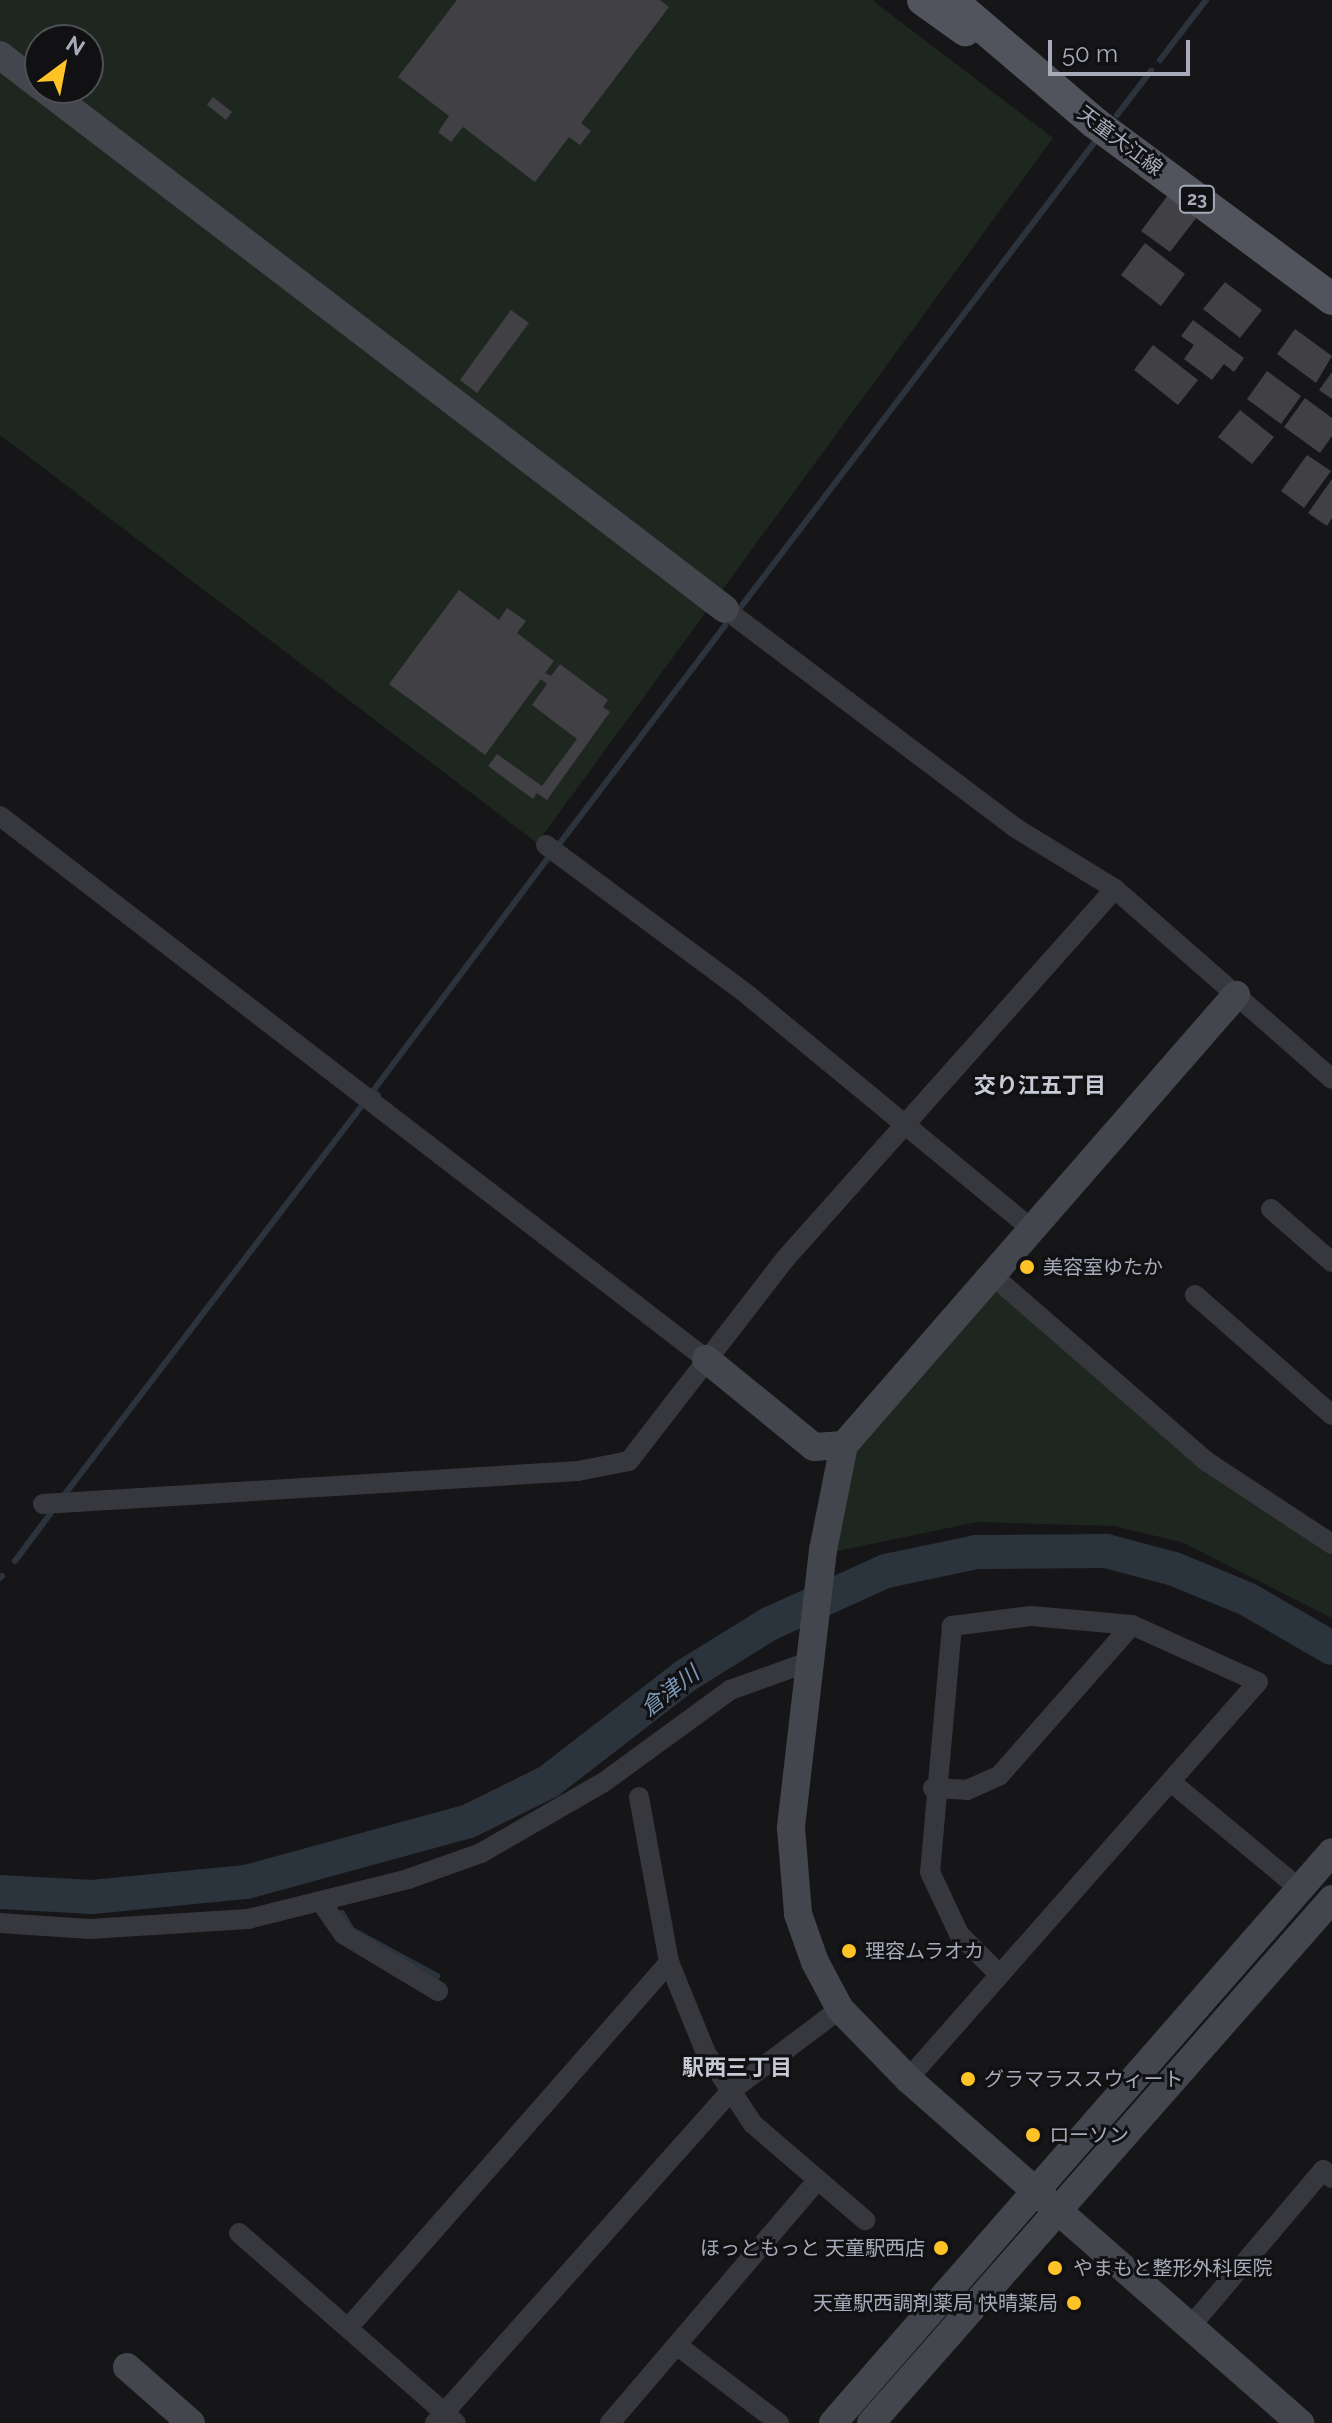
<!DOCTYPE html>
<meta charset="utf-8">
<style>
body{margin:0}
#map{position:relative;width:1332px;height:2423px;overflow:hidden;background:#161618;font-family:Raleway,"Noto Sans JP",sans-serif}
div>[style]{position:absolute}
.green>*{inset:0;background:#1d271f}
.stream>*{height:6px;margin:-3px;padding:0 3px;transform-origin:3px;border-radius:3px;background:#2b343d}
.river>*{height:34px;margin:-17px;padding:0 17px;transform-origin:17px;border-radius:17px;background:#2b343d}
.building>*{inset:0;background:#404045}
.street>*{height:20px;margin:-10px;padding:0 10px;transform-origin:10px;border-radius:10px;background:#37373e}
.secondary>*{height:28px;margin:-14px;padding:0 14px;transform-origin:14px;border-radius:14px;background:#44464e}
.primary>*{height:32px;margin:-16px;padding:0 16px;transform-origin:16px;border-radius:16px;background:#52545d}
.dots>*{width:22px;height:22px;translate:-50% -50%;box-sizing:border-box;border:4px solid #111113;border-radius:50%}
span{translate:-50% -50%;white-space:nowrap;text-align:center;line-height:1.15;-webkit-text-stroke:6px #111113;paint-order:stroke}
.shield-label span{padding:2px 6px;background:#111113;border:2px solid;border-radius:6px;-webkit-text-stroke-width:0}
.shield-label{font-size:18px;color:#a7abb9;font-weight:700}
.street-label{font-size:20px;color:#a7abb9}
.poi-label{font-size:20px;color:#a7abb9}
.left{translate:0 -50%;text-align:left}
.right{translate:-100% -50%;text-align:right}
.neighbourhood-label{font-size:22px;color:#c8cbd5;font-weight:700}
.water-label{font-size:22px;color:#7b98b7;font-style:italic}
.north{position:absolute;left:24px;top:24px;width:80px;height:80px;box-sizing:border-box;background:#111113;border:2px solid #4d4f55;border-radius:50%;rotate:32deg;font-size:22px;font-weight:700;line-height:32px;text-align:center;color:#a7abb9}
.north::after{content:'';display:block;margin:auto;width:28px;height:36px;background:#ffc327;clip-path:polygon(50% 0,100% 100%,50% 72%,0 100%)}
.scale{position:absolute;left:1048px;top:40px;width:142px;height:36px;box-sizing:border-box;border:4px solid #a7abb9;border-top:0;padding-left:10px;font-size:24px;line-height:28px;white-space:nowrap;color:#a7abb9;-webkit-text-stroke:6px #111113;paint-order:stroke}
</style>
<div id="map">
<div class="green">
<div style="clip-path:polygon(evenodd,0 0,872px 0,1053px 138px,537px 843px,0 435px,0 0,40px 40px,88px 40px,88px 88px,40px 88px,40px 40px)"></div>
<div style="clip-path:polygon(992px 1286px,1201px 1468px,1332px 1555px,1332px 1618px,1181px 1542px,1114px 1526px,977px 1522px,833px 1552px,853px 1445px)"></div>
</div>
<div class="stream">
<div style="left:1160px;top:60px;width:76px;rotate:-52.5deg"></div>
<div style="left:1117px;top:115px;width:56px;rotate:-52.3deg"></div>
<div style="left:740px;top:608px;width:584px;rotate:-52.72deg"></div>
<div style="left:560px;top:843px;width:273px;rotate:-52.8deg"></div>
<div style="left:378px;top:1095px;width:6px;rotate:-141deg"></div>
<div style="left:373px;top:1091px;width:291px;rotate:-53.1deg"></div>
<div style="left:65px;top:1494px;width:489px;rotate:-52.6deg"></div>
<div style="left:15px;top:1561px;width:59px;rotate:-53.3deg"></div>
<div style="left:0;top:1578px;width:3px;rotate:-45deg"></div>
<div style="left:342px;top:1913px;width:20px;rotate:60deg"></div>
<div style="left:352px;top:1930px;width:97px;rotate:28.4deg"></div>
</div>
<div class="river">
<div style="left:0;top:1892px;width:92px;rotate:3.1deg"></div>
<div style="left:92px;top:1897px;width:155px;rotate:-5.6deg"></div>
<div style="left:246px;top:1882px;width:231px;rotate:-15.3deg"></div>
<div style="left:469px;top:1821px;width:88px;rotate:-26.3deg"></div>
<div style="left:548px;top:1782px;width:173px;rotate:-37.7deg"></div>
<div style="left:685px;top:1676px;width:99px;rotate:-31.8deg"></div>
<div style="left:769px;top:1624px;width:128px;rotate:-24.4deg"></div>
<div style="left:886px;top:1571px;width:92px;rotate:-11.9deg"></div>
<div style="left:976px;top:1552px;width:130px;rotate:-0.4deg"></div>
<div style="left:1106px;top:1551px;width:70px;rotate:14.8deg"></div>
<div style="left:1174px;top:1569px;width:79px;rotate:22.3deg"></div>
<div style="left:1247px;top:1599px;width:98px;rotate:30deg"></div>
</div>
<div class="building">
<div style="clip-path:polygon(457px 0,660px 0,669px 7px,581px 123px,591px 131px,580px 145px,569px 137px,535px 182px,463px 127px,451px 142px,438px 132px,449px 116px,398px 77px)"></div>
<div style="clip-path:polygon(213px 97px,232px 112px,226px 120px,207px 105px)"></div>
<div style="clip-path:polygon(1168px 195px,1197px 217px,1170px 252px,1141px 231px)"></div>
<div style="clip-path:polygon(1145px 243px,1185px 274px,1161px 306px,1121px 275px)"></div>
<div style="clip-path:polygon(1225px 282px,1262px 310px,1240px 338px,1203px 309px)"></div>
<div style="clip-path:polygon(511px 310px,529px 323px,477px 393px,460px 380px)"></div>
<div style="clip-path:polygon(1193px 320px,1244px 358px,1234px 372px,1224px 364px,1212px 380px,1184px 359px,1194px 345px,1181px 336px)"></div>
<div style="clip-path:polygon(1295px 329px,1332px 356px,1316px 383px,1277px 354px)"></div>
<div style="clip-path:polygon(1153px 345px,1198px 380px,1178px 405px,1134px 370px)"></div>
<div style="clip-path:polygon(1267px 371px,1301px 396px,1281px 424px,1247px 399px)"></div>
<div style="clip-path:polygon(1332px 372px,1332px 399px,1319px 390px)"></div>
<div style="clip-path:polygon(1305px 398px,1332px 418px,1332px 436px,1320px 453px,1284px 427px)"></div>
<div style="clip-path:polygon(1240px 410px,1274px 437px,1252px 464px,1218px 437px)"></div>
<div style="clip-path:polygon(1307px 455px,1331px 471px,1304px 508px,1281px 491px)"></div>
<div style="clip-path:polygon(1332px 479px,1332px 518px,1327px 526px,1308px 513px)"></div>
<div style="clip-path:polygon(459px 590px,499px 620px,507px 608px,526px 621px,517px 633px,554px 661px,545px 673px,551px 676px,560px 664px,608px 700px,603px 707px,610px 712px,547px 800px,537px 793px,533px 799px,488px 766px,497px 754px,542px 786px,577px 739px,532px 705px,547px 684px,541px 679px,485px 755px,389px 684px)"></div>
</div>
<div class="street">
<div style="left:725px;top:609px;width:362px;rotate:37deg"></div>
<div style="left:1014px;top:827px;width:119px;rotate:31.5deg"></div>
<div style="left:1115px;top:889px;width:288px;rotate:41.2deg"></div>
<div style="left:0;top:816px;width:891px;rotate:37.56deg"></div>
<div style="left:546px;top:845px;width:253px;rotate:36.6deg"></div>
<div style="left:749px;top:996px;width:364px;rotate:39.5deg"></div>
<div style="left:1271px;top:1209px;width:81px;rotate:41deg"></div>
<div style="left:992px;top:1275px;width:284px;rotate:41deg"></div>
<div style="left:1206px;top:1461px;width:151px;rotate:33.4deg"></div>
<div style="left:1195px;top:1295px;width:182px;rotate:41.2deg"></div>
<div style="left:43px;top:1504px;width:536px;rotate:-3.53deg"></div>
<div style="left:578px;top:1471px;width:52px;rotate:-11.1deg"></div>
<div style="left:629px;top:1461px;width:257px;rotate:-52.3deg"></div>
<div style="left:786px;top:1258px;width:494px;rotate:-48.3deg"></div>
<div style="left:1171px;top:1782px;width:168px;rotate:39.7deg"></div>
<div style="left:933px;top:1788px;width:34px;rotate:3deg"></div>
<div style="left:967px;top:1790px;width:35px;rotate:-24deg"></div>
<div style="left:999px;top:1776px;width:201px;rotate:-48.6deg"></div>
<div style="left:639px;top:1797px;width:168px;rotate:79.7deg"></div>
<div style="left:669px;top:1962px;width:98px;rotate:67.9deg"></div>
<div style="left:706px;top:2053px;width:85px;rotate:56.5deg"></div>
<div style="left:753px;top:2124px;width:148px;rotate:40.6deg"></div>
<div style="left:321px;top:1902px;width:39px;rotate:55deg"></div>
<div style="left:343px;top:1934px;width:111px;rotate:31deg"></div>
<div style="left:0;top:1923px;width:90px;rotate:3.8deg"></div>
<div style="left:90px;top:1929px;width:158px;rotate:-3.6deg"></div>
<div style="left:248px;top:1919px;width:165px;rotate:-14deg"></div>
<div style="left:408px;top:1879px;width:77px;rotate:-19.6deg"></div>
<div style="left:481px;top:1853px;width:142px;rotate:-30deg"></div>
<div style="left:604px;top:1782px;width:156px;rotate:-36.1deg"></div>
<div style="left:730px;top:1690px;width:83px;rotate:-19.7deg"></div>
<div style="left:908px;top:2079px;width:529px;rotate:-48.6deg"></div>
<div style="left:1258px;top:1682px;width:138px;rotate:-155.7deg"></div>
<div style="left:1132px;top:1625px;width:101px;rotate:-174.9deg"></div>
<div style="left:1031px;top:1616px;width:80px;rotate:172.8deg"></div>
<div style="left:952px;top:1626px;width:247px;rotate:95.1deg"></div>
<div style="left:930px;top:1872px;width:68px;rotate:64.9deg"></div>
<div style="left:959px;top:1934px;width:57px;rotate:45deg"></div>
<div style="left:239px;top:2233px;width:288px;rotate:41.2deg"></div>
<div style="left:1190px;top:2327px;width:206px;rotate:-49.7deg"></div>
<div style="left:1323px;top:2170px;width:12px;rotate:42deg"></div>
<div style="left:348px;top:2328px;width:487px;rotate:-48.7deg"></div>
<div style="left:678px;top:2346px;width:127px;rotate:37.3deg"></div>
<div style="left:435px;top:2423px;width:446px;rotate:-48.3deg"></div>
<div style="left:732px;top:2090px;width:135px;rotate:-36.9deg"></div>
<div style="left:610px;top:2423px;width:317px;rotate:-49.5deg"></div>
</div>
<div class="secondary">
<div style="left:0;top:55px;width:51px;rotate:37.8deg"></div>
<div style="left:43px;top:88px;width:858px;rotate:37.38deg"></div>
<div style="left:706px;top:1359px;width:139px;rotate:39.2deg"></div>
<div style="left:814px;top:1447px;width:30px;rotate:-4deg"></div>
<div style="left:844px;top:1445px;width:597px;rotate:-48.94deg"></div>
<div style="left:844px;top:1445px;width:107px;rotate:101.3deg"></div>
<div style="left:823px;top:1550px;width:280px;rotate:96.6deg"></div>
<div style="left:791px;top:1828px;width:86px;rotate:85.3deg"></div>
<div style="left:798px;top:1914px;width:51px;rotate:70.5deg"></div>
<div style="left:815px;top:1962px;width:53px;rotate:62deg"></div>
<div style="left:840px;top:2009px;width:98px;rotate:45.8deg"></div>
<div style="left:908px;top:2079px;width:522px;rotate:41.27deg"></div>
<div style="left:127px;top:2367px;width:85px;rotate:41.2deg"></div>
<div style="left:833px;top:2423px;width:758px;rotate:-48.85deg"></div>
<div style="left:871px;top:2423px;width:698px;rotate:-48.66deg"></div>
</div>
<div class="primary">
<div style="left:923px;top:0;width:52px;rotate:35.5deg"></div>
<div style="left:951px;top:0;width:189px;rotate:40.5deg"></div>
<div style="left:1095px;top:123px;width:295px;rotate:36.6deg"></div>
</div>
<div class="dots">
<div style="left:1027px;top:1267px;background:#ffc327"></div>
<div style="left:849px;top:1951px;background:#ffc327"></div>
<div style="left:968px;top:2079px;background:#ffc327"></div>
<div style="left:1033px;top:2135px;background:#ffc327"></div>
<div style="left:941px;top:2248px;background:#ffc327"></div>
<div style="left:1055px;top:2268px;background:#ffc327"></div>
<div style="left:1074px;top:2303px;background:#ffc327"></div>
</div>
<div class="shield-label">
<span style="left:1197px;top:199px">23</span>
</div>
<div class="street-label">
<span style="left:1120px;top:141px;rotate:37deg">天童大江線</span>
</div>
<div class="poi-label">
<span class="left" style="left:1043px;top:1267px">美容室ゆたか</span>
<span class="left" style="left:865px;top:1951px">理容ムラオカ</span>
<span class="left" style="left:984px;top:2079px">グラマラススウィート</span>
<span class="left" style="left:1049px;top:2135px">ローソン</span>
<span class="right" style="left:925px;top:2248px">ほっともっと 天童駅西店</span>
<span class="left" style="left:1073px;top:2268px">やまもと整形外科医院</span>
<span class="right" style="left:1058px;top:2303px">天童駅西調剤薬局 快晴薬局</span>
</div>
<div class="neighbourhood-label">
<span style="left:1040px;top:1086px">交り江五丁目</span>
<span style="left:737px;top:2068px">駅西三丁目</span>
</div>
<div class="water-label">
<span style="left:670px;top:1691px;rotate:-38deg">倉津川</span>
</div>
<div class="north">N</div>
<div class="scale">50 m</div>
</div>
